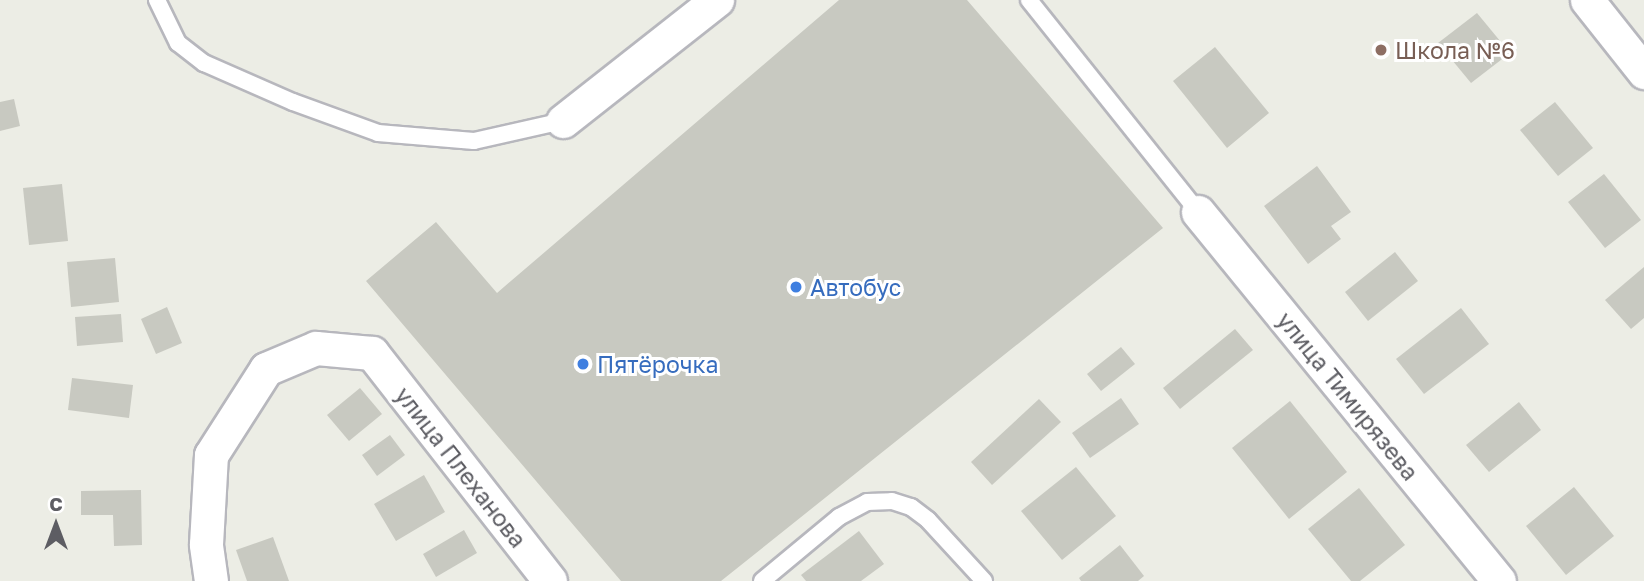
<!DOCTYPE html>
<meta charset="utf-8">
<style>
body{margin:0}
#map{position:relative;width:1644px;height:581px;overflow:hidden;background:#ecede5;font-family:"Golos Text",sans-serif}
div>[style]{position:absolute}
.building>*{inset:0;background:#c8c9c1}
.roads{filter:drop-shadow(2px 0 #b7b7bd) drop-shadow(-2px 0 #b7b7bd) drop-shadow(0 2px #b7b7bd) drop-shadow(0 -2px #b7b7bd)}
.lane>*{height:16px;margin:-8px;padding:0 8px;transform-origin:8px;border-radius:8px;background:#fff}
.street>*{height:33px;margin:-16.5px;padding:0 16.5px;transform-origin:16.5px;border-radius:16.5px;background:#fff}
.dots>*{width:19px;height:19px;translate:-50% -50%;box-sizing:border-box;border:4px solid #fff;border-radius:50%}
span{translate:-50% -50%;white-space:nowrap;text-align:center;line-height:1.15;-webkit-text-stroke:6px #fff;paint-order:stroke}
.education-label{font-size:23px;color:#785e54}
.left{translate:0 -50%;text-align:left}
.shop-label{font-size:23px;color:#366cbe}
.street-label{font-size:23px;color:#5d5d63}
.north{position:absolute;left:21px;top:490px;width:70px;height:70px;-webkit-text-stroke:5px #fff;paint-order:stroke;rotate:0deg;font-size:19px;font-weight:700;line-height:28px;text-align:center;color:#5d5d63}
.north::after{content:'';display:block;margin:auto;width:24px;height:32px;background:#5d5d63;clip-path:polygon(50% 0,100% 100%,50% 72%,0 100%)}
</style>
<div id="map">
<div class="building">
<div style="clip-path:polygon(839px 0,967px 0,1163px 228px,721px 581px,621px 581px,366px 281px,436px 222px,497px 293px)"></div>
<div style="clip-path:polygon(1477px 13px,1510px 53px,1471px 83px,1438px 43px)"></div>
<div style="clip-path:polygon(1215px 47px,1269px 113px,1227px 148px,1173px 81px)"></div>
<div style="clip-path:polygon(14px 99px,20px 126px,0 131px,0 102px)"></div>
<div style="clip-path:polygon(1555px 102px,1593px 148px,1558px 176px,1520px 130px)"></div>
<div style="clip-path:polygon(1317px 166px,1351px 212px,1331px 226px,1341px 239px,1308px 264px,1264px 206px)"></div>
<div style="clip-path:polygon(1604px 174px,1641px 220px,1605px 248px,1568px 202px)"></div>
<div style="clip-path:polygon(62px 184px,68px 241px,29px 245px,23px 188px)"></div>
<div style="clip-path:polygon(1395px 252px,1418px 281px,1368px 321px,1345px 292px)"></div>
<div style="clip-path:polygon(115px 258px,119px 302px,71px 307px,67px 262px)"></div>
<div style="clip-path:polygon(1644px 267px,1644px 318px,1631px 329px,1605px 300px)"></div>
<div style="clip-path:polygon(167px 307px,182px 343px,156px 354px,141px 319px)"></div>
<div style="clip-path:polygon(1461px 308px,1489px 344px,1424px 394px,1396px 359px)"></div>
<div style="clip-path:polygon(121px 314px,123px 342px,77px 346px,75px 317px)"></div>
<div style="clip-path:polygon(1235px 329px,1253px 350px,1180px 409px,1163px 388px)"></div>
<div style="clip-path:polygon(1121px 347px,1135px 364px,1101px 391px,1087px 374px)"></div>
<div style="clip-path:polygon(72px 378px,133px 385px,129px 418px,68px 410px)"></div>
<div style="clip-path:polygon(360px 388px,382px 414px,349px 441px,327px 415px)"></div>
<div style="clip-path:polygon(1121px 398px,1139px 424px,1090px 458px,1072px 433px)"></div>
<div style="clip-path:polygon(1039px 399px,1061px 422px,992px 485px,971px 462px)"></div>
<div style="clip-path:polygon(1290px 401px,1347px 472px,1289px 519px,1232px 448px)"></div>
<div style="clip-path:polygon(1519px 402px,1541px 430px,1489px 472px,1466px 445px)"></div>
<div style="clip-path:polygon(390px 435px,405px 455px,377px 476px,362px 455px)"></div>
<div style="clip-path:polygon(1076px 467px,1116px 516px,1062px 560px,1021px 511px)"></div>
<div style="clip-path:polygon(424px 475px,445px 512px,396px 541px,374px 504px)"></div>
<div style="clip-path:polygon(1574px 487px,1614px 536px,1566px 575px,1526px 526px)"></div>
<div style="clip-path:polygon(1359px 488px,1405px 545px,1360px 581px,1351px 581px,1308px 529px)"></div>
<div style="clip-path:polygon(141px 490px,142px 545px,114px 546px,113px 515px,81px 515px,81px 491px)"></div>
<div style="clip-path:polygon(464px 530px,477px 553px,436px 577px,423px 554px)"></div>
<div style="clip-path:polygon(859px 531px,884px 564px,861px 581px,806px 581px,801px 575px)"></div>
<div style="clip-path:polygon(273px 537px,289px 581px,247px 581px,236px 550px)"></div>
<div style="clip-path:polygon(1120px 545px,1144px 576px,1138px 581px,1081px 581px,1079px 578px)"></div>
</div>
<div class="roads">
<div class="lane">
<div style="left:157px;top:0;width:48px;rotate:64deg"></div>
<div style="left:178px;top:43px;width:33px;rotate:38deg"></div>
<div style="left:204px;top:63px;width:97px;rotate:23.7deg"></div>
<div style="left:293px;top:102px;width:90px;rotate:20deg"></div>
<div style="left:378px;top:133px;width:96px;rotate:4.8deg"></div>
<div style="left:474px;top:141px;width:91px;rotate:-12.7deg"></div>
<div style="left:1029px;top:0;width:271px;rotate:51.4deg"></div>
<div style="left:762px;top:581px;width:100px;rotate:-39.7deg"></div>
<div style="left:839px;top:517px;width:32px;rotate:-28deg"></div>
<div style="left:867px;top:502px;width:25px;rotate:-2deg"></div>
<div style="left:892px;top:501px;width:20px;rotate:18deg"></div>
<div style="left:911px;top:507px;width:21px;rotate:37deg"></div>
<div style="left:928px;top:520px;width:83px;rotate:47.4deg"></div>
</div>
<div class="street">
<div style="left:1587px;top:0;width:92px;rotate:51.6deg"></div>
<div style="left:563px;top:121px;width:196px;rotate:-38.2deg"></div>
<div style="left:1198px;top:212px;width:476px;rotate:50.8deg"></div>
<div style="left:211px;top:581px;width:37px;rotate:-98deg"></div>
<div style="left:206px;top:544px;width:89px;rotate:-86.8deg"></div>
<div style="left:211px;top:455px;width:102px;rotate:-57.4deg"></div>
<div style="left:266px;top:369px;width:54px;rotate:-22.8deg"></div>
<div style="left:316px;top:348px;width:56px;rotate:5.1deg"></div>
<div style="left:372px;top:353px;width:289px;rotate:52deg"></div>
</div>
</div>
<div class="dots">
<div style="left:1381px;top:50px;background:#8d6e63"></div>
<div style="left:796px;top:287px;background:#3f7fe0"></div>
<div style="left:583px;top:364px;background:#3f7fe0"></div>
</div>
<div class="education-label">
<span class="left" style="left:1395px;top:50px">Школа №6</span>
</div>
<div class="shop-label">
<span class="left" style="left:810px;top:287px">Автобус</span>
<span class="left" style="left:597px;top:364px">Пятёрочка</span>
</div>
<div class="street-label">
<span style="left:1348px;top:396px;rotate:51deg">улица Тимирязева</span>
<span style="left:461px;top:467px;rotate:52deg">улица Плеханова</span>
</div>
<div class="north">С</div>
</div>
